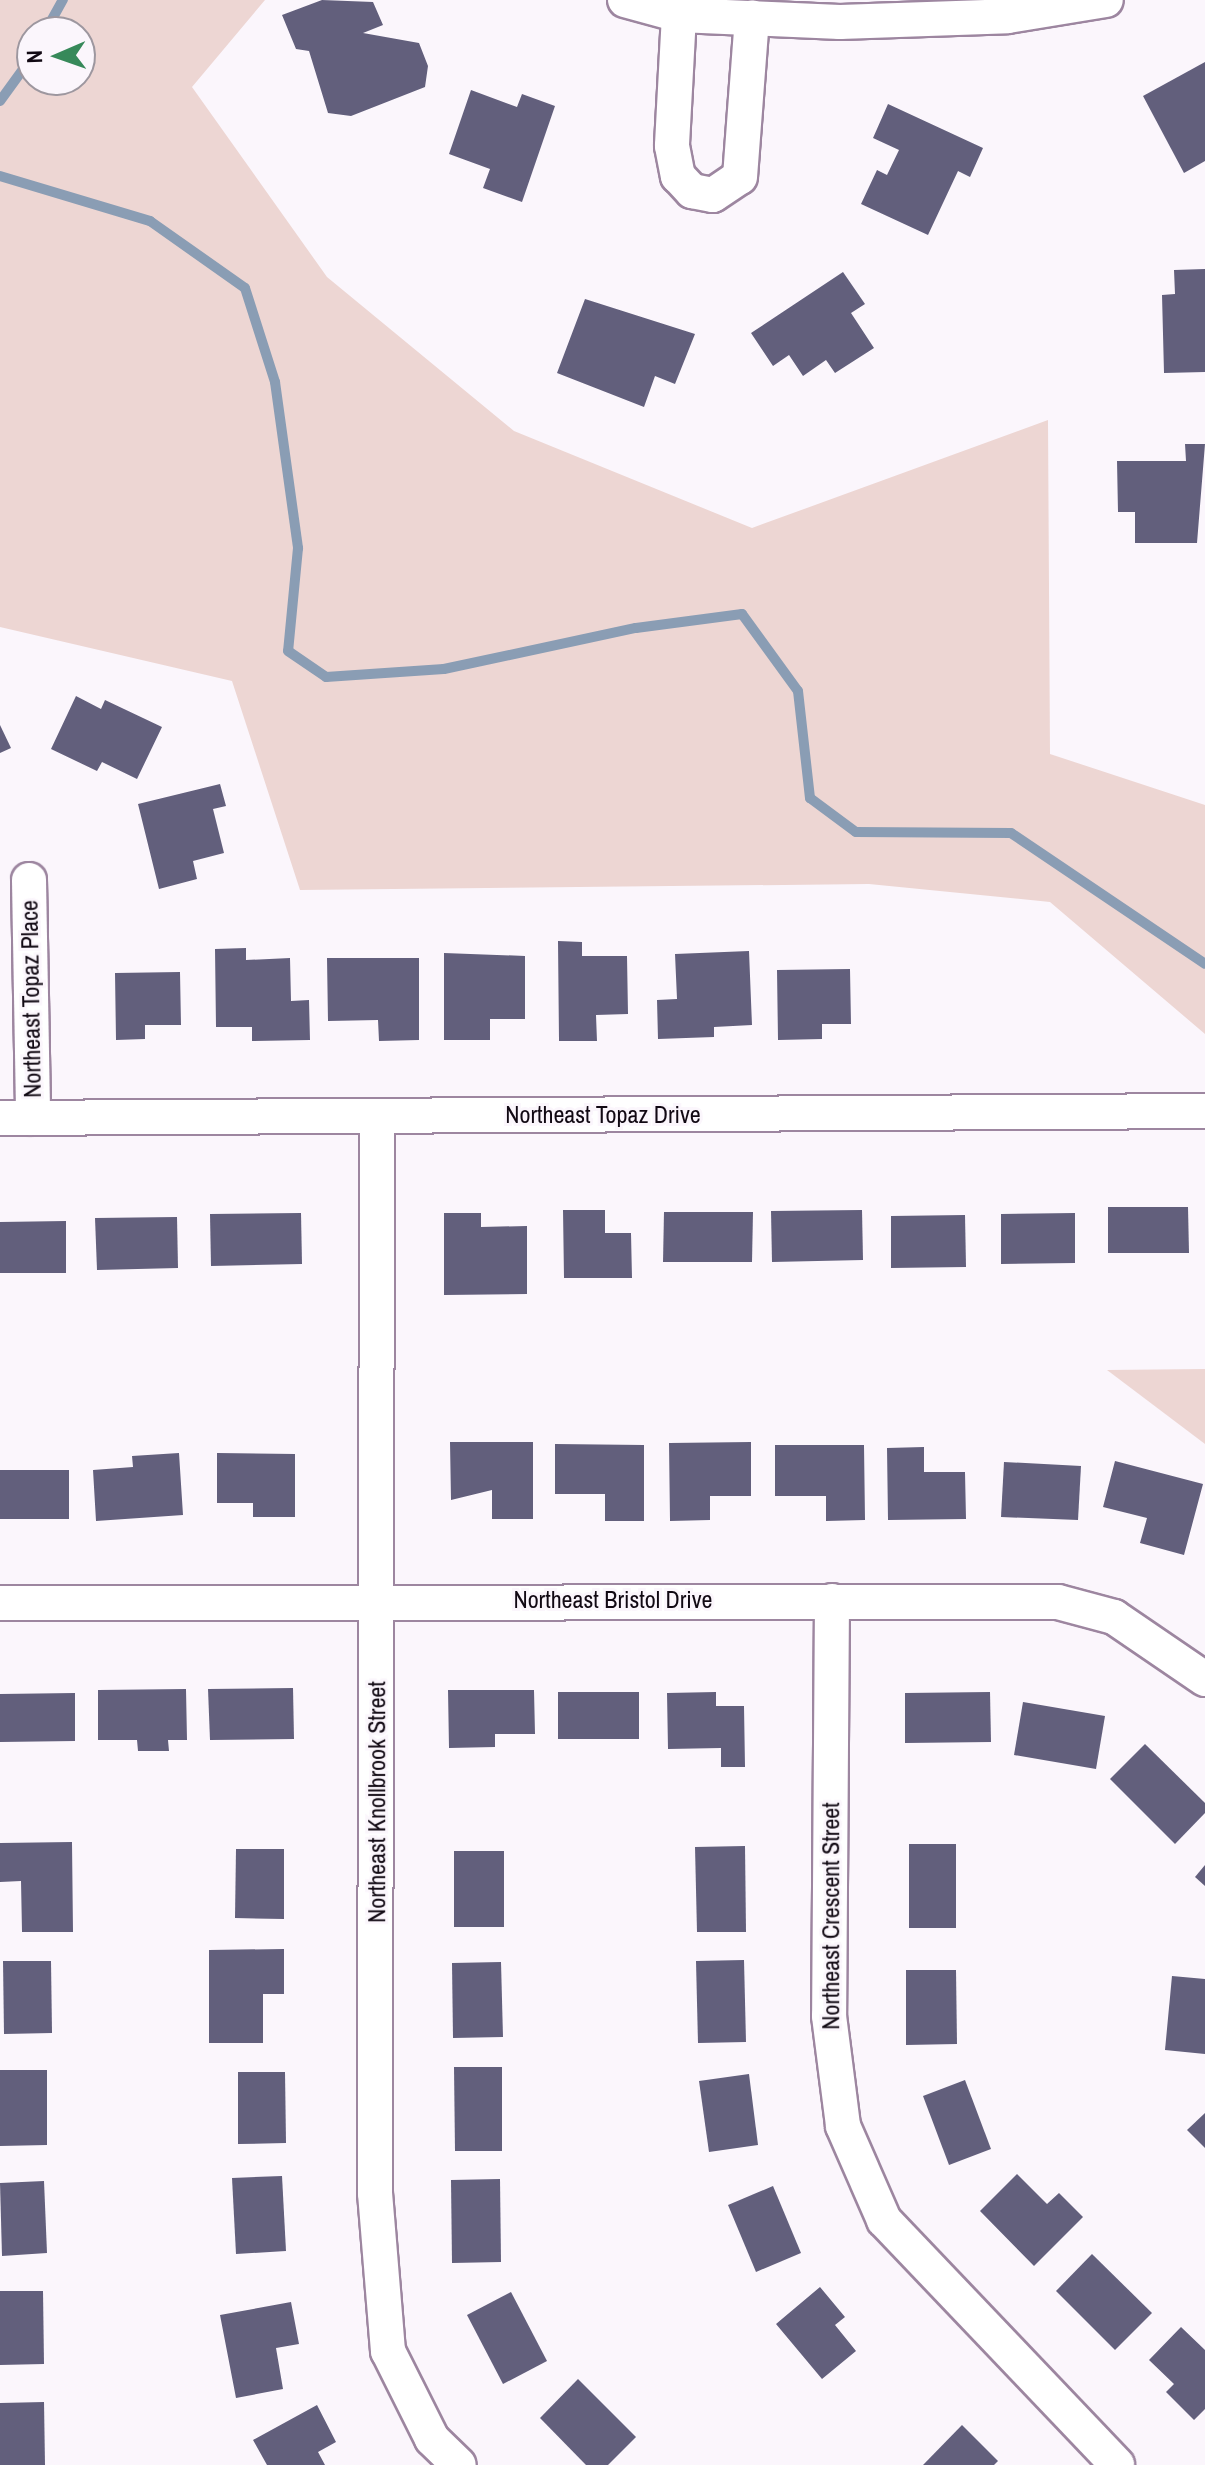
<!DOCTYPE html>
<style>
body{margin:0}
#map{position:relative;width:1205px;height:2465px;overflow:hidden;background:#fbf6fc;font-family:"Archivo Narrow",sans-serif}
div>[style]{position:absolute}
.green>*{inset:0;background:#edd6d3}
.stream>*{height:10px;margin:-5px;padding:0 5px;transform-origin:5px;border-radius:5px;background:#8a9db4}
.building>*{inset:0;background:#625f7c}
.roads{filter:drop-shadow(2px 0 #9d86a0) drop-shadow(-2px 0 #9d86a0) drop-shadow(0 2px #9d86a0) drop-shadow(0 -2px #9d86a0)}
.minor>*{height:34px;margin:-17px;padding:0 17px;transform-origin:17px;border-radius:17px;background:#fff}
span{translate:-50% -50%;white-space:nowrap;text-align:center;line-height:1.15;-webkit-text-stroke:6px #fbf6fc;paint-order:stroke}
.street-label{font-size:24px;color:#110913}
.north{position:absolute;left:16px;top:16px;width:80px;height:80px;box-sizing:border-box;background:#fbf6fc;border:2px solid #9d979f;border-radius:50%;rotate:268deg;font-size:22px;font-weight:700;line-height:32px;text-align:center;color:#110913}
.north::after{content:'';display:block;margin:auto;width:28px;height:36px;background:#37895a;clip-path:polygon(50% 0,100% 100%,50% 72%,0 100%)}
</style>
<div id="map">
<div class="green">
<div style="clip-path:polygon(evenodd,0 0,265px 0,192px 87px,327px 277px,514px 431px,752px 528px,1048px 420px,1050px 754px,1205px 805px,1205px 1034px,1050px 902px,869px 884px,300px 890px,232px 681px,0 627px,0 0,32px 32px,80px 32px,80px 80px,32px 80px,32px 32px)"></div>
<div style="clip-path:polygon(1205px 1369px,1205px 1444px,1107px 1370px)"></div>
</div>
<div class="stream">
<div style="left:45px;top:32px;width:37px;rotate:-61deg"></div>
<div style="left:0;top:101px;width:54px;rotate:-54deg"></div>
<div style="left:0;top:176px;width:157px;rotate:16.7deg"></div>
<div style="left:150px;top:221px;width:116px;rotate:35.2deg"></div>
<div style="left:245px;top:288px;width:99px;rotate:72.3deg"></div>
<div style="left:275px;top:382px;width:168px;rotate:82.1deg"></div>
<div style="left:298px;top:548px;width:103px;rotate:95.5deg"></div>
<div style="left:288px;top:651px;width:46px;rotate:34.4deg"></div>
<div style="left:326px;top:677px;width:118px;rotate:-3.9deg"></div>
<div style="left:444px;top:669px;width:196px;rotate:-12.1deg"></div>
<div style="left:636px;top:628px;width:107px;rotate:-7.5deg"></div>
<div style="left:742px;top:614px;width:95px;rotate:54deg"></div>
<div style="left:798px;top:691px;width:108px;rotate:83.6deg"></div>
<div style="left:810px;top:798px;width:57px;rotate:36.5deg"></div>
<div style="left:856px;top:832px;width:155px;rotate:0.4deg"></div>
<div style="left:1011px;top:833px;width:234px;rotate:34deg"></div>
</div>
<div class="building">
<div style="clip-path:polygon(322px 0,373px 2px,383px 25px,363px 33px,419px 43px,428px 66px,425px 87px,351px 116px,328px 113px,309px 51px,296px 49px,282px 15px)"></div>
<div style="clip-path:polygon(1205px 62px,1205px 161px,1184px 173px,1143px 96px)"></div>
<div style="clip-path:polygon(471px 90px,517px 107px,522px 94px,555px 106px,522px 202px,483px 188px,490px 169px,449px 154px)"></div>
<div style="clip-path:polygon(888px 104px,983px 148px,970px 177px,958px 171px,928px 235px,861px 204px,877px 170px,887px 175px,899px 150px,873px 138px)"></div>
<div style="clip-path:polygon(1205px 269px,1205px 372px,1164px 373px,1162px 295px,1175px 294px,1174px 270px)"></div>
<div style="clip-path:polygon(843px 272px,865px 304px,851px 313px,874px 348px,835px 373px,826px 360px,803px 376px,789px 355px,773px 366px,751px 333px)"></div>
<div style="clip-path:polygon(585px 299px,695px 334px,675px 384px,655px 376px,644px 407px,557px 373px)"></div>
<div style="clip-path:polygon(1185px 444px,1205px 444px,1197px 543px,1135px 543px,1135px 512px,1118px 512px,1117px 461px,1186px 461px)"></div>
<div style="clip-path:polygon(76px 696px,101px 709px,105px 700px,162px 727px,137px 779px,102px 762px,97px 771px,51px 749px)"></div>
<div style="clip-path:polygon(0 725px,11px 748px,0 753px)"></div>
<div style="clip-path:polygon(220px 784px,226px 806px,213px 809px,224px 853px,193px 861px,197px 879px,159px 889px,138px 804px)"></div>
<div style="clip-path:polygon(558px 941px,582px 942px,582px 956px,627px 956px,628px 1014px,596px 1015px,597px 1041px,559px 1041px)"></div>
<div style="clip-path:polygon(246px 948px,246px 960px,290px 958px,291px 1001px,309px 1000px,310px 1040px,252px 1041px,252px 1027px,216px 1027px,215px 949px)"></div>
<div style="clip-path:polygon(749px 951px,752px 1025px,714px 1027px,714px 1037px,658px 1039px,657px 1000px,677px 999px,675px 954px)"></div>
<div style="clip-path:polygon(444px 953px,525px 956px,525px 1019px,490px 1019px,490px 1040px,444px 1040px)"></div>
<div style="clip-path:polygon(327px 958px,419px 958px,419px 1040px,379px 1041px,378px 1020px,328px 1021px)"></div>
<div style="clip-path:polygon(850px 969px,851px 1024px,822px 1024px,822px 1039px,778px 1040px,777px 970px)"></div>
<div style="clip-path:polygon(180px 972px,181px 1025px,145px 1025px,145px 1039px,116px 1040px,115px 973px)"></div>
<div style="clip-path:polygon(1108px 1207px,1188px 1207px,1189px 1253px,1108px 1253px)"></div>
<div style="clip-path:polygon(563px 1210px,605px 1210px,605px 1233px,631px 1233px,632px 1278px,564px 1278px)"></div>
<div style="clip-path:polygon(862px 1210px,863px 1260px,772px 1262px,771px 1211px)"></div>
<div style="clip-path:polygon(664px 1212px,753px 1212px,752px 1262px,663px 1262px)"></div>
<div style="clip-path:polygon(301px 1213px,302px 1264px,211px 1266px,210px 1214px)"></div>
<div style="clip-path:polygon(444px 1213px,481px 1213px,481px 1227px,527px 1226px,527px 1294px,444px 1295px)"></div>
<div style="clip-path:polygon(1075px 1213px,1075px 1263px,1001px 1264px,1001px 1214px)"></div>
<div style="clip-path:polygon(965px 1215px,966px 1267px,891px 1268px,891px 1216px)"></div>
<div style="clip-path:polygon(177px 1217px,178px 1268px,97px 1270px,95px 1218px)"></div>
<div style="clip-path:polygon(66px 1221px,66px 1273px,0 1273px,0 1222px)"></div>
<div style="clip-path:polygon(450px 1442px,533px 1442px,533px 1519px,492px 1519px,492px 1490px,451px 1500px)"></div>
<div style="clip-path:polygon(751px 1442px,751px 1496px,710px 1496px,710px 1520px,670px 1521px,669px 1443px)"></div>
<div style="clip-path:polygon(555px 1444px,644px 1445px,644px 1521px,605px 1521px,605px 1494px,555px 1494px)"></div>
<div style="clip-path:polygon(775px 1445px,864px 1445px,865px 1520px,826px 1521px,826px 1496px,775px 1496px)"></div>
<div style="clip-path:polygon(924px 1447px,924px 1472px,965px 1472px,966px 1519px,888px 1520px,887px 1448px)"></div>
<div style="clip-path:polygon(179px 1453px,183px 1515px,96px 1521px,93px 1470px,133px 1467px,132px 1456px)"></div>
<div style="clip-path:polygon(217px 1453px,295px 1454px,295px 1517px,253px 1517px,253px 1503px,217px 1503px)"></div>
<div style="clip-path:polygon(1115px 1461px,1203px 1484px,1184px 1555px,1140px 1543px,1147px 1518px,1103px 1507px)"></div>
<div style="clip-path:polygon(1004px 1462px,1081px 1466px,1078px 1520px,1001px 1517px)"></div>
<div style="clip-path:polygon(0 1470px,69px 1470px,69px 1519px,0 1519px)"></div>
<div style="clip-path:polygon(293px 1688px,294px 1739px,210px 1740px,208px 1689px)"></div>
<div style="clip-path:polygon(186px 1689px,187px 1740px,168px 1740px,169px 1751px,138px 1751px,137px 1740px,98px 1740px,98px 1690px)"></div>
<div style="clip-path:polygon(448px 1690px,534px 1690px,535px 1734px,495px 1734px,495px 1747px,449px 1748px)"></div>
<div style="clip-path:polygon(558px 1692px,639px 1692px,639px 1739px,558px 1739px)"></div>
<div style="clip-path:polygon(716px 1692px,716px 1706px,744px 1706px,745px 1767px,721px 1767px,721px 1748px,668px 1749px,667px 1693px)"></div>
<div style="clip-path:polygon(990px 1692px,991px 1742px,905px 1743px,905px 1693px)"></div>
<div style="clip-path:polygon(75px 1693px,75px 1741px,0 1742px,0 1694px)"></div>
<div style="clip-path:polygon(1023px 1702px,1105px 1716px,1096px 1769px,1014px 1755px)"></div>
<div style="clip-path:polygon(1145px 1744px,1205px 1803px,1205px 1813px,1175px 1844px,1110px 1779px)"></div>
<div style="clip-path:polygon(72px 1842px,73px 1932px,22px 1932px,21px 1881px,0 1882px,0 1843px)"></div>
<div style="clip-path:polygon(909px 1844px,956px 1844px,956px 1928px,909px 1928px)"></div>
<div style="clip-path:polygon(745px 1846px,746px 1932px,697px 1932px,695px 1847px)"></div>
<div style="clip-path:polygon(236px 1849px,284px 1849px,284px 1919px,235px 1918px)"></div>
<div style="clip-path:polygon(454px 1851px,504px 1851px,504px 1927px,454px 1927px)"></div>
<div style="clip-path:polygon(1205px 1865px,1205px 1886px,1195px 1877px)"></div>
<div style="clip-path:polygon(284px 1949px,284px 1994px,263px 1994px,263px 2043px,209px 2043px,209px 1950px)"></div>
<div style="clip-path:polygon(744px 1960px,746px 2042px,698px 2043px,696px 1961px)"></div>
<div style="clip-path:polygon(3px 1961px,51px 1961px,52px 2033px,4px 2034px)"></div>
<div style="clip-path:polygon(501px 1962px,503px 2037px,453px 2038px,452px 1963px)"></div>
<div style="clip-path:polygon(906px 1970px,956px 1970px,957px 2044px,906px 2045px)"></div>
<div style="clip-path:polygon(1172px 1976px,1205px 1979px,1205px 2054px,1165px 2050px)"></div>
<div style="clip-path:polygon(454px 2067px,502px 2067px,502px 2151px,455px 2151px)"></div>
<div style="clip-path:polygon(0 2070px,47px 2070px,47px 2145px,0 2146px)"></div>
<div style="clip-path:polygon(238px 2072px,285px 2072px,286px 2143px,238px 2144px)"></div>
<div style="clip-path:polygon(749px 2074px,758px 2145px,709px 2152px,699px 2081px)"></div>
<div style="clip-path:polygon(965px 2080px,991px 2149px,949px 2165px,923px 2096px)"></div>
<div style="clip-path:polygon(1205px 2113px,1205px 2148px,1187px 2130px)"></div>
<div style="clip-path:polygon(1017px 2174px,1047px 2204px,1059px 2193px,1083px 2217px,1034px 2266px,980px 2211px)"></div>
<div style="clip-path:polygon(282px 2176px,286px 2251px,236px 2254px,232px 2178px)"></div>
<div style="clip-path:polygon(500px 2179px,501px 2262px,452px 2263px,451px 2180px)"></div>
<div style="clip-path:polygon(44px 2181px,47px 2253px,2px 2256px,0 2183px)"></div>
<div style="clip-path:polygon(773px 2186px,801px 2253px,756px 2272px,728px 2205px)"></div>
<div style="clip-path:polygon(1092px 2254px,1152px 2313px,1115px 2350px,1056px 2291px)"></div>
<div style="clip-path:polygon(820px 2287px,845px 2317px,835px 2325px,856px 2351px,822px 2379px,776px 2324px)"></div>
<div style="clip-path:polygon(0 2291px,43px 2291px,44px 2364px,0 2365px)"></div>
<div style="clip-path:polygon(511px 2292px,547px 2361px,503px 2384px,467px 2315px)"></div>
<div style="clip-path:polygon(291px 2302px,299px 2344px,276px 2348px,283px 2389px,236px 2398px,220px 2315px)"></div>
<div style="clip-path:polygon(1181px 2327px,1205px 2350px,1205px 2409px,1194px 2420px,1166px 2392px,1174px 2384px,1149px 2360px)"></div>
<div style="clip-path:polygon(578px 2379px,636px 2437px,608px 2465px,586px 2465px,540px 2418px)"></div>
<div style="clip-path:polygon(44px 2402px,45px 2465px,0 2465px,0 2403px)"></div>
<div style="clip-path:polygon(317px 2405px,336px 2442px,318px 2452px,325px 2465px,267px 2465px,253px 2440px)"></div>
<div style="clip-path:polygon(962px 2425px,998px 2461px,994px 2465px,923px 2465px)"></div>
</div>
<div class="roads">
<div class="minor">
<div style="left:625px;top:0;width:56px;rotate:15.5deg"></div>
<div style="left:679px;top:15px;width:161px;rotate:2.5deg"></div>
<div style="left:840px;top:22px;width:168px;rotate:-2deg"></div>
<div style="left:1008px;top:16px;width:99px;rotate:-9.3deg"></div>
<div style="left:679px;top:15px;width:131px;rotate:93.1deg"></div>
<div style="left:672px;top:146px;width:31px;rotate:79deg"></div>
<div style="left:678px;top:176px;width:21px;rotate:47deg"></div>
<div style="left:692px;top:191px;width:21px;rotate:11deg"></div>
<div style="left:713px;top:195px;width:32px;rotate:-34deg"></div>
<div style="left:740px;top:177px;width:160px;rotate:-85.7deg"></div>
<div style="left:29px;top:880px;width:238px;rotate:89deg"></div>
<div style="left:377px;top:1116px;width:1077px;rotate:90.11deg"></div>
<div style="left:375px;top:2193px;width:159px;rotate:85.3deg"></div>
<div style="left:388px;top:2351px;width:98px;rotate:63.4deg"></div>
<div style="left:432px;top:2439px;width:37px;rotate:44deg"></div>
<div style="left:0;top:1118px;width:1205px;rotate:-0.33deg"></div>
<div style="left:832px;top:1601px;width:415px;rotate:90.4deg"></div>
<div style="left:829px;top:2016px;width:111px;rotate:82.7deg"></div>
<div style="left:843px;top:2126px;width:103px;rotate:66.4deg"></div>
<div style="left:884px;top:2220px;width:338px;rotate:46.4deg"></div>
<div style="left:0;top:1603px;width:1058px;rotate:-0.05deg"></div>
<div style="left:1058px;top:1602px;width:58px;rotate:15deg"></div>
<div style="left:1114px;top:1617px;width:110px;rotate:34.3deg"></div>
</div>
</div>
<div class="street-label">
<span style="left:31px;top:999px;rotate:-91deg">Northeast Topaz Place</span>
<span style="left:603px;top:1115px">Northeast Topaz Drive</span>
<span style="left:613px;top:1600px">Northeast Bristol Drive</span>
<span style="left:377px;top:1802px;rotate:-90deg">Northeast Knollbrook Street</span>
<span style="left:831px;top:1916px;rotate:-90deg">Northeast Crescent Street</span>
</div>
<div class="north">N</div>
</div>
